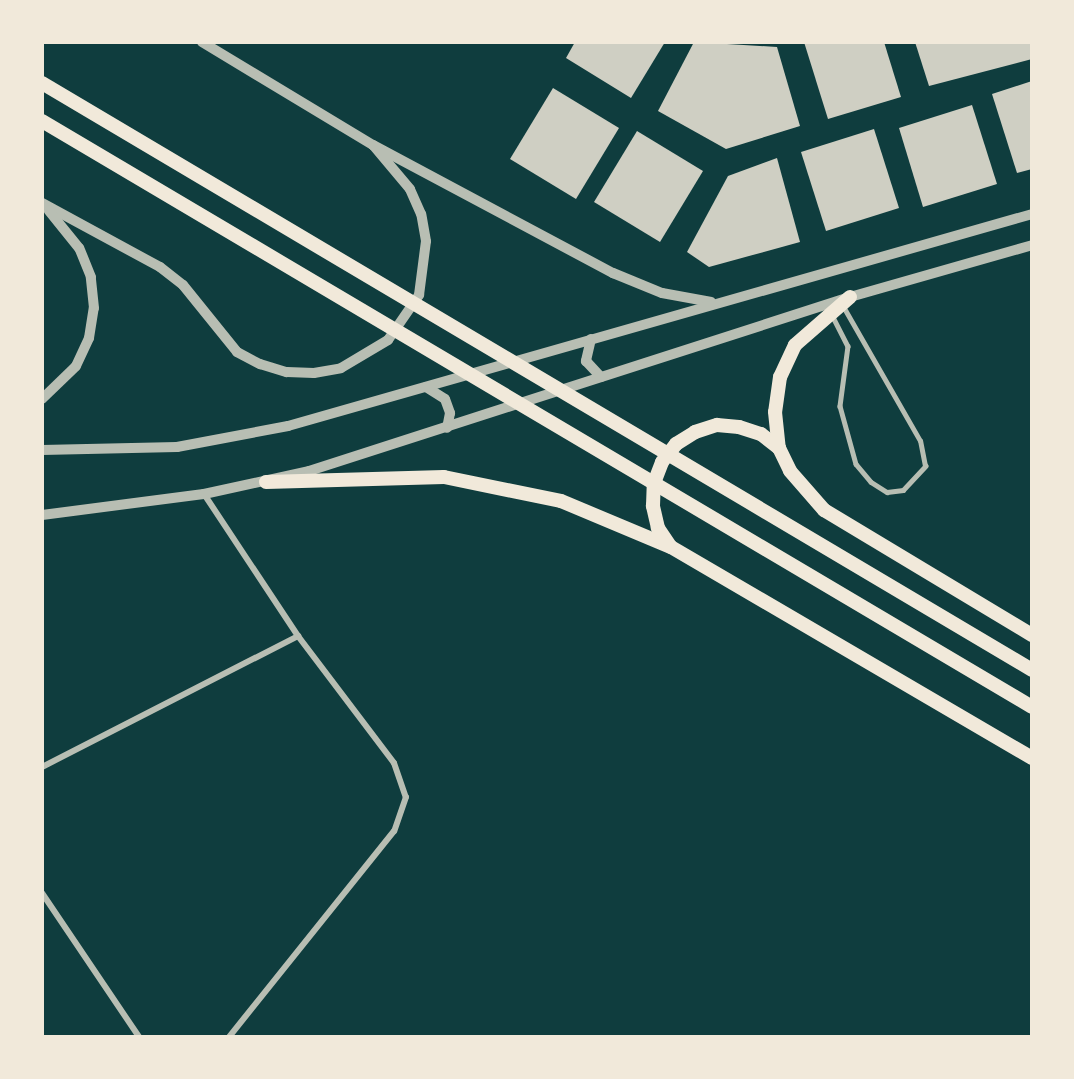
<!DOCTYPE html>
<style>
body{margin:0}
#map{position:relative;width:1074px;height:1079px;overflow:hidden;background:#0f3d3e;font-family:"Varela Round",sans-serif}
div>[style]{position:absolute}
.building>*{inset:0;background:#cfcfc3}
.service>*{height:4.5px;margin:-2.25px;padding:0 2.25px;transform-origin:2.25px;border-radius:2.25px;background:#b8beb3}
.minor>*{height:6px;margin:-3px;padding:0 3px;transform-origin:3px;border-radius:3px;background:#b8beb3}
.tertiary>*{height:10px;margin:-5px;padding:0 5px;transform-origin:5px;border-radius:5px;background:#b8beb3}
.primary>*{height:14px;margin:-7px;padding:0 7px;transform-origin:7px;border-radius:7px;background:#f1e9da}
span{translate:-50% -50%;white-space:nowrap;text-align:center;line-height:1.15;-webkit-text-stroke:5px #f1e9da;paint-order:stroke}
.frame{position:absolute;inset:0;border:44px solid #f1e9da;pointer-events:none}
</style>
<div id="map">
<div class="building">
<div style="clip-path:polygon(575px 42px,665px 42px,631px 98px,566px 58px)"></div>
<div style="clip-path:polygon(694px 42px,777px 47px,800px 126px,726px 149px,658px 111px)"></div>
<div style="clip-path:polygon(804px 42px,884px 42px,901px 97px,828px 119px)"></div>
<div style="clip-path:polygon(915px 42px,1032px 42px,1032px 59px,929px 86px)"></div>
<div style="clip-path:polygon(1032px 81px,1032px 169px,1017px 173px,992px 94px)"></div>
<div style="clip-path:polygon(553px 88px,619px 128px,576px 199px,510px 159px)"></div>
<div style="clip-path:polygon(972px 105px,997px 184px,923px 207px,899px 128px)"></div>
<div style="clip-path:polygon(874px 129px,899px 208px,826px 231px,801px 152px)"></div>
<div style="clip-path:polygon(637px 131px,703px 171px,660px 242px,594px 202px)"></div>
<div style="clip-path:polygon(777px 158px,800px 242px,709px 267px,687px 252px,728px 176px)"></div>
</div>
<div class="service">
<div style="left:832px;top:315px;width:35px;rotate:63deg"></div>
<div style="left:848px;top:346px;width:61px;rotate:97.6deg"></div>
<div style="left:840px;top:406px;width:60px;rotate:74.6deg"></div>
<div style="left:856px;top:464px;width:23px;rotate:50deg"></div>
<div style="left:871px;top:482px;width:19px;rotate:32deg"></div>
<div style="left:887px;top:492px;width:16px;rotate:-7deg"></div>
<div style="left:903px;top:490px;width:33px;rotate:-47deg"></div>
<div style="left:925px;top:466px;width:25px;rotate:-101deg"></div>
<div style="left:920px;top:441px;width:157px;rotate:-119.8deg"></div>
</div>
<div class="minor">
<div style="left:204px;top:494px;width:170px;rotate:56.5deg"></div>
<div style="left:298px;top:636px;width:159px;rotate:52.9deg"></div>
<div style="left:394px;top:763px;width:36px;rotate:71deg"></div>
<div style="left:406px;top:797px;width:36px;rotate:109deg"></div>
<div style="left:394px;top:831px;width:264px;rotate:128.7deg"></div>
<div style="left:42px;top:767px;width:288px;rotate:-27.1deg"></div>
<div style="left:42px;top:893px;width:174px;rotate:56deg"></div>
</div>
<div class="tertiary">
<div style="left:202px;top:42px;width:200px;rotate:31.1deg"></div>
<div style="left:373px;top:145px;width:272px;rotate:28.1deg"></div>
<div style="left:613px;top:273px;width:53px;rotate:22.2deg"></div>
<div style="left:662px;top:293px;width:50px;rotate:10.4deg"></div>
<div style="left:42px;top:203px;width:134px;rotate:28.5deg"></div>
<div style="left:160px;top:267px;width:29px;rotate:38deg"></div>
<div style="left:183px;top:285px;width:86px;rotate:51.1deg"></div>
<div style="left:237px;top:352px;width:26px;rotate:28deg"></div>
<div style="left:260px;top:364px;width:28px;rotate:17deg"></div>
<div style="left:287px;top:372px;width:27px;rotate:2deg"></div>
<div style="left:314px;top:373px;width:27px;rotate:-10deg"></div>
<div style="left:341px;top:368px;width:55px;rotate:-30.8deg"></div>
<div style="left:388px;top:340px;width:55px;rotate:-55.4deg"></div>
<div style="left:419px;top:295px;width:54px;rotate:-82.6deg"></div>
<div style="left:426px;top:241px;width:27px;rotate:-100deg"></div>
<div style="left:421px;top:214px;width:27px;rotate:-114deg"></div>
<div style="left:410px;top:189px;width:57px;rotate:-130.1deg"></div>
<div style="left:591px;top:339px;width:23px;rotate:103deg"></div>
<div style="left:586px;top:361px;width:22px;rotate:47deg"></div>
<div style="left:426px;top:387px;width:22px;rotate:32deg"></div>
<div style="left:445px;top:399px;width:15px;rotate:70deg"></div>
<div style="left:450px;top:413px;width:15px;rotate:101deg"></div>
<div style="left:42px;top:399px;width:47px;rotate:-44.1deg"></div>
<div style="left:76px;top:366px;width:31px;rotate:-65deg"></div>
<div style="left:89px;top:338px;width:30px;rotate:-81deg"></div>
<div style="left:94px;top:308px;width:31px;rotate:-96deg"></div>
<div style="left:91px;top:277px;width:31px;rotate:-112deg"></div>
<div style="left:79px;top:248px;width:48px;rotate:-129deg"></div>
<div style="left:42px;top:450px;width:135px;rotate:-1.3deg"></div>
<div style="left:177px;top:447px;width:113px;rotate:-10.7deg"></div>
<div style="left:288px;top:426px;width:774px;rotate:-15.9deg"></div>
<div style="left:42px;top:515px;width:163px;rotate:-7.4deg"></div>
<div style="left:204px;top:494px;width:107px;rotate:-12.4deg"></div>
<div style="left:309px;top:471px;width:568px;rotate:-17.83deg"></div>
<div style="left:850px;top:297px;width:189px;rotate:-15.9deg"></div>
</div>
<div class="primary">
<div style="left:42px;top:83px;width:1151px;rotate:30.66deg"></div>
<div style="left:42px;top:121px;width:1150px;rotate:30.62deg"></div>
<div style="left:850px;top:297px;width:73px;rotate:138.9deg"></div>
<div style="left:795px;top:345px;width:35px;rotate:115deg"></div>
<div style="left:780px;top:377px;width:35px;rotate:98deg"></div>
<div style="left:775px;top:412px;width:36px;rotate:84deg"></div>
<div style="left:779px;top:448px;width:25px;rotate:64deg"></div>
<div style="left:790px;top:471px;width:52px;rotate:48.9deg"></div>
<div style="left:824px;top:510px;width:243px;rotate:31deg"></div>
<div style="left:266px;top:482px;width:178px;rotate:-1.6deg"></div>
<div style="left:444px;top:477px;width:119px;rotate:11.6deg"></div>
<div style="left:561px;top:501px;width:119px;rotate:22.7deg"></div>
<div style="left:671px;top:547px;width:418px;rotate:30.3deg"></div>
<div style="left:670px;top:546px;width:22px;rotate:-124deg"></div>
<div style="left:658px;top:528px;width:23px;rotate:-103deg"></div>
<div style="left:653px;top:506px;width:23px;rotate:-88deg"></div>
<div style="left:654px;top:483px;width:22px;rotate:-69deg"></div>
<div style="left:662px;top:462px;width:23px;rotate:-52deg"></div>
<div style="left:676px;top:444px;width:22px;rotate:-32deg"></div>
<div style="left:695px;top:432px;width:23px;rotate:-18deg"></div>
<div style="left:717px;top:425px;width:22px;rotate:5deg"></div>
<div style="left:739px;top:427px;width:23px;rotate:18deg"></div>
<div style="left:761px;top:434px;width:23px;rotate:38deg"></div>
</div>
<div class="frame"></div>
</div>
